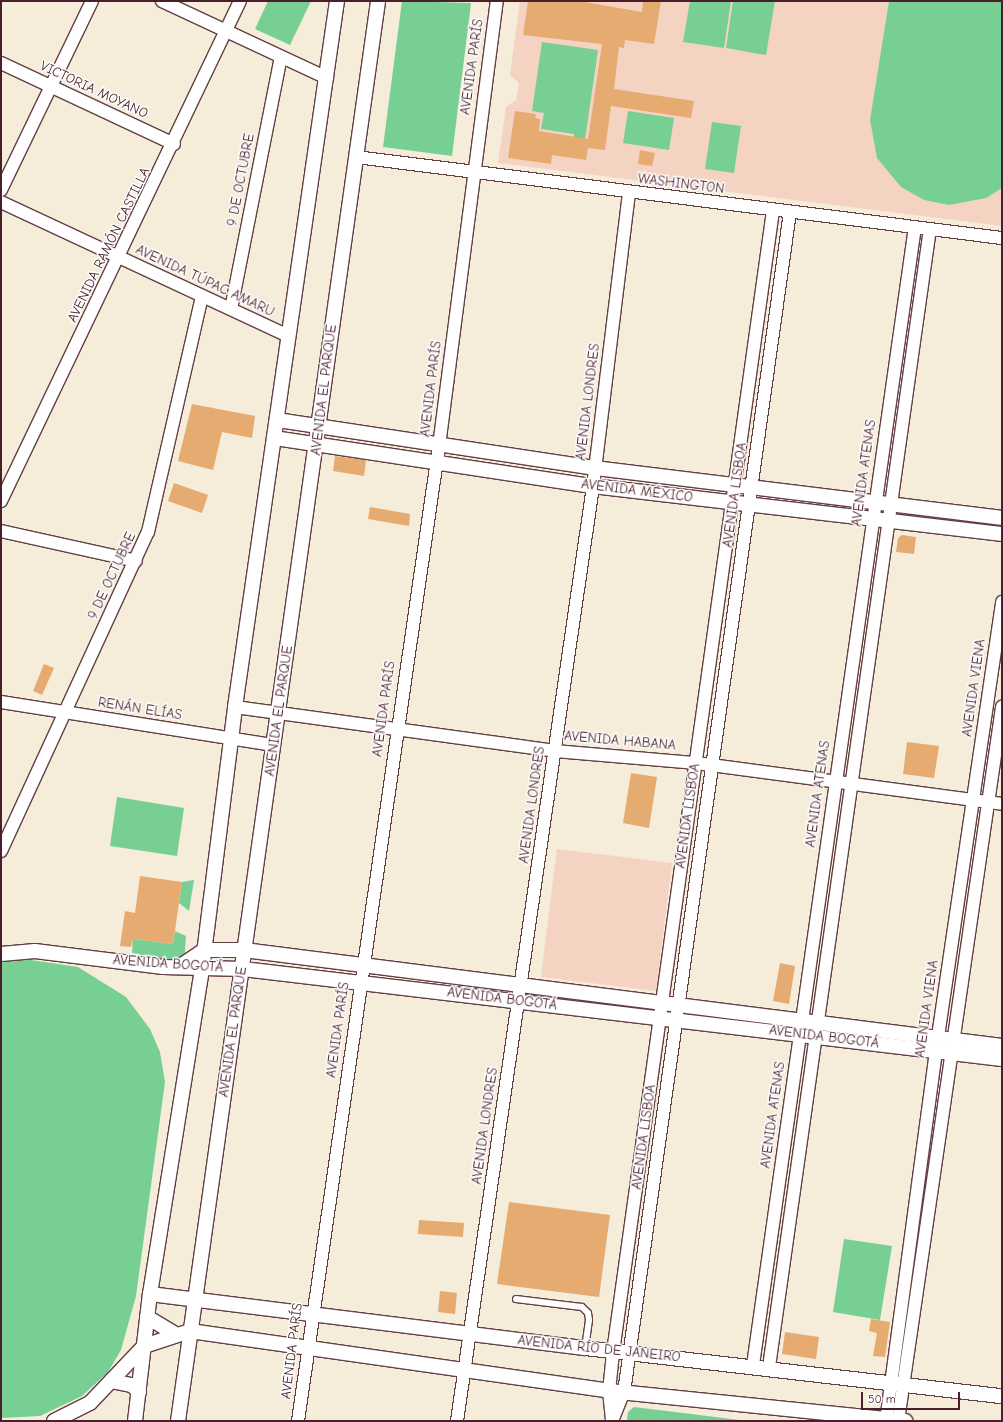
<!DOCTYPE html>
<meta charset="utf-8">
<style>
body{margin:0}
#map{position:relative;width:1003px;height:1422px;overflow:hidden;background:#f5ecda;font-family:"Comic Neue",sans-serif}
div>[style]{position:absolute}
.built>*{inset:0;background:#f5d3c2}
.green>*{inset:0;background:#78cf93}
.building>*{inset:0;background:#e6ab71}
.roads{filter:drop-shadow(1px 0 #643e45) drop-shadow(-1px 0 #643e45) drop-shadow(0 1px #643e45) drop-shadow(0 -1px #643e45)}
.service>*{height:6px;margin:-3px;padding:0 3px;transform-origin:3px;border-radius:3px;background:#fff}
.minor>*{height:12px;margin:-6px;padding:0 6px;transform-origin:6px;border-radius:6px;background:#fff}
.tertiary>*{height:14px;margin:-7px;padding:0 7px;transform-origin:7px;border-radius:7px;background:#fff}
span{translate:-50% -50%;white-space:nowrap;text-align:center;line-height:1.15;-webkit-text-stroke:3px #fff;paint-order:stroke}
.street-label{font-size:14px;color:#4a1f2b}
.frame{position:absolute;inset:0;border:2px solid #4a1f2b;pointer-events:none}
.scale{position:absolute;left:861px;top:1392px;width:99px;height:18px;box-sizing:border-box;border:2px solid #4a1f2b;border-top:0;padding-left:5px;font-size:12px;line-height:14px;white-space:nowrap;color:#4a1f2b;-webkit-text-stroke:3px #fff;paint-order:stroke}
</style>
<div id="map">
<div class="built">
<div style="clip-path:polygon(520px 1px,1002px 1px,1002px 226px,498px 163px,506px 107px,516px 100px,519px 83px,510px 75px)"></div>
<div style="clip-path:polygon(557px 849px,672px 863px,656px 991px,541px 977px)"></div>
</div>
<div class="green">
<div style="clip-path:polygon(268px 1px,311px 1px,290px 45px,255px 29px)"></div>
<div style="clip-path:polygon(402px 1px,471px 3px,452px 156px,383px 147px)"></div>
<div style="clip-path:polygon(690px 1px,731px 1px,724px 48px,683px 42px)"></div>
<div style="clip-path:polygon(733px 1px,775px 1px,766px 55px,726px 48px)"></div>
<div style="clip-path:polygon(889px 1px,1002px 1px,1002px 188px,986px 198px,949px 205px,924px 200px,901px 187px,877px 158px,870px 120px)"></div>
<div style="clip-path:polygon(542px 42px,598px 50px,584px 147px,573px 145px,574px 134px,541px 129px,544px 113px,532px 111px)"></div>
<div style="clip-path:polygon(628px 111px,674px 118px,669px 150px,623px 143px)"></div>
<div style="clip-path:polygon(712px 122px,741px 126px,734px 173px,705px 169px)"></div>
<div style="clip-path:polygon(117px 797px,184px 808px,177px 856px,110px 846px)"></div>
<div style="clip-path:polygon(194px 880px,189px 911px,179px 903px,182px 882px)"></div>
<div style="clip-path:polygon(175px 931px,186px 936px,184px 963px,132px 953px,133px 939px,173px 944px)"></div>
<div style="clip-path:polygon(24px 959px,78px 967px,126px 997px,150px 1029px,160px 1052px,165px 1082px,136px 1296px,121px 1350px,108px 1372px,82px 1396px,40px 1416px,1px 1418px,1px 962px)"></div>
<div style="clip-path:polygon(844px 1239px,892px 1246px,880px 1320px,833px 1312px)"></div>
<div style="clip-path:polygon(634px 1407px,748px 1421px,627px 1421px,628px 1412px)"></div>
</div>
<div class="building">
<div style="clip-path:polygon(528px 1px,579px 1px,642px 12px,643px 1px,661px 1px,654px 44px,625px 40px,624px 48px,619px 47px,614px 89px,694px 101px,691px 118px,611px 106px,605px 150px,588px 148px,586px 160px,552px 155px,551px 164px,508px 158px,515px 111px,536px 114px,535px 118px,540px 119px,539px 131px,588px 139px,602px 44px,523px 35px)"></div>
<div style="clip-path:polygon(640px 150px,655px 153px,652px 166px,638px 164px)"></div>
<div style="clip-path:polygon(192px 404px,255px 416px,252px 438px,222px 432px,213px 470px,178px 461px)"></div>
<div style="clip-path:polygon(335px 456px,366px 460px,364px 476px,333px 471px)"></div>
<div style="clip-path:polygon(174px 483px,208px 495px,202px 513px,168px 501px)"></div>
<div style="clip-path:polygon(370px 507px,410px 514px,409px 526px,368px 519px)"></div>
<div style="clip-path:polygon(902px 535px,916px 537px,914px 554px,896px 552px,898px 538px)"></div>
<div style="clip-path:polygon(44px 664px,54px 668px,42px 695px,33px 691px)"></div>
<div style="clip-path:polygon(907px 742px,939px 746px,934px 778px,903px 774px)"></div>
<div style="clip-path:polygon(631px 773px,657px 777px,649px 828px,623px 823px)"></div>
<div style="clip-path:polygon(140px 876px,182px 882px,173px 944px,133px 939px,131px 947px,120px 946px,125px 911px,135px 913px)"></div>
<div style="clip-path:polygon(780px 963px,795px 966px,789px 1004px,773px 1001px)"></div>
<div style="clip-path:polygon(509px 1202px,610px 1215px,599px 1297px,497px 1284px)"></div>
<div style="clip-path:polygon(419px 1220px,464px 1223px,463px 1237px,418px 1234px)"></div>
<div style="clip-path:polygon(440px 1291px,457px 1293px,455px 1314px,438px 1312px)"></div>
<div style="clip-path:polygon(871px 1319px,890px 1322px,885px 1357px,873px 1356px,877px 1333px,869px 1331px)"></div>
<div style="clip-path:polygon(785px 1332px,819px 1337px,816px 1359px,782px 1354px)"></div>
</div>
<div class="roads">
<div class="service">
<div style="left:516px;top:1299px;width:66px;rotate:6.9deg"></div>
<div style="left:582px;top:1307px;width:8px;rotate:45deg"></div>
<div style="left:588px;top:1313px;width:7px;rotate:82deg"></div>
<div style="left:589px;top:1320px;width:28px;rotate:98deg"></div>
</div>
<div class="minor">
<div style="left:162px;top:1px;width:182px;rotate:25deg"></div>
<div style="left:1px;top:63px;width:191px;rotate:25.1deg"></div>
<div style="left:356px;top:157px;width:651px;rotate:7.15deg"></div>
<div style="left:1px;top:190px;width:210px;rotate:-64.3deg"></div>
<div style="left:1px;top:202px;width:317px;rotate:25deg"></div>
<div style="left:231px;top:309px;width:257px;rotate:-78.8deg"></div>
<div style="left:1px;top:501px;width:554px;rotate:-64.45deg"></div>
<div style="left:1px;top:531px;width:138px;rotate:12.5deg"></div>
<div style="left:1px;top:702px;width:276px;rotate:9deg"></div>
<div style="left:235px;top:707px;width:323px;rotate:7.8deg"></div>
<div style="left:555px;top:751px;width:142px;rotate:4.9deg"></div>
<div style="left:696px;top:763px;width:309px;rotate:7.6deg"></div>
<div style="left:1px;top:851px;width:351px;rotate:-65.3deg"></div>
<div style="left:148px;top:532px;width:241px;rotate:-77.1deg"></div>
<div style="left:753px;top:1365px;width:1149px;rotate:-81.9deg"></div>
<div style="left:769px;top:1367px;width:1149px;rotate:-81.95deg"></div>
<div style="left:612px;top:1420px;width:29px;rotate:-96deg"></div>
<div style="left:609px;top:1391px;width:39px;rotate:-84deg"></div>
<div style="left:613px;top:1352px;width:1152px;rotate:-82.02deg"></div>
<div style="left:298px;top:1421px;width:985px;rotate:-81.77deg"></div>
<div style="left:439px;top:446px;width:449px;rotate:-82.6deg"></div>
<div style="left:457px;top:1421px;width:945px;rotate:-81.72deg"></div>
<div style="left:593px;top:486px;width:295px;rotate:-83deg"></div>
<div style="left:612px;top:1421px;width:31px;rotate:-68deg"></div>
<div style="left:624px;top:1392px;width:1191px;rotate:-81.99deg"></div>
<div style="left:886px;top:1421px;width:374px;rotate:-82.3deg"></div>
<div style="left:936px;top:1050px;width:453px;rotate:-81.6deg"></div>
<div style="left:898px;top:1421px;width:722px;rotate:-81.71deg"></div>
</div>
<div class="tertiary">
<div style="left:277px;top:420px;width:322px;rotate:8.6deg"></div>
<div style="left:595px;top:468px;width:410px;rotate:7deg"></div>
<div style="left:274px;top:438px;width:323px;rotate:8.6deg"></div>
<div style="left:593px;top:486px;width:412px;rotate:6.7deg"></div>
<div style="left:1px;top:954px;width:34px;rotate:-5deg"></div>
<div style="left:35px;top:951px;width:129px;rotate:7.1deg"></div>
<div style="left:163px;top:967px;width:80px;rotate:1.4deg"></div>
<div style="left:243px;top:969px;width:764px;rotate:6.76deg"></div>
<div style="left:179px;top:967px;width:30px;rotate:-34deg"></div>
<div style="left:204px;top:950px;width:40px"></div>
<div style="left:244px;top:950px;width:764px;rotate:7.22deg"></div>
<div style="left:150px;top:1294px;width:438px;rotate:7.1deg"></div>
<div style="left:585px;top:1348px;width:420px;rotate:6.6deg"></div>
<div style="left:147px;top:1317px;width:33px;rotate:31deg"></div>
<div style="left:111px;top:1381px;width:21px;rotate:11deg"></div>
<div style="left:132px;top:1385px;width:10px;rotate:45deg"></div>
<div style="left:54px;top:1421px;width:40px;rotate:-26.6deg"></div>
<div style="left:90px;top:1403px;width:79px;rotate:-46.5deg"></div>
<div style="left:144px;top:1346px;width:48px;rotate:-18.1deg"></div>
<div style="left:190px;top:1331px;width:423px;rotate:8.1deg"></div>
<div style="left:609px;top:1391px;width:298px;rotate:5.8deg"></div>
<div style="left:135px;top:1421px;width:128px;rotate:-83.3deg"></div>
<div style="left:150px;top:1294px;width:329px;rotate:-80.9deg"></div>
<div style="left:202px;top:969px;width:264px;rotate:-82.8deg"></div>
<div style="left:235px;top:707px;width:713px;rotate:-81.78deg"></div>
<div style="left:178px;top:1421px;width:1434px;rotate:-81.98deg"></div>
</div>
</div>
<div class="street-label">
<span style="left:472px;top:67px;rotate:-82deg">AVENIDA PARÍS</span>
<span style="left:94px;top:90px;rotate:25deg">VICTORIA MOYANO</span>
<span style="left:241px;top:180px;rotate:-79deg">9 DE OCTUBRE</span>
<span style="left:681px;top:184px;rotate:7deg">WASHINGTON</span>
<span style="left:109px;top:245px;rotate:-64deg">AVENIDA RAMÓN CASTILLA</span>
<span style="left:205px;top:281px;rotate:25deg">AVENIDA TÚPAC AMARU</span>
<span style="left:431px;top:389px;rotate:-83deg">AVENIDA PARÍS</span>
<span style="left:324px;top:390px;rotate:-83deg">AVENIDA EL PARQUE</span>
<span style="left:588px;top:402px;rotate:-83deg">AVENIDA LONDRES</span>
<span style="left:864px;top:473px;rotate:-82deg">AVENIDA ATENAS</span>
<span style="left:637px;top:491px;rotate:7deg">AVENIDA MÉXICO</span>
<span style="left:735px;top:495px;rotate:-82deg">AVENIDA LISBOA</span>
<span style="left:112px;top:576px;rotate:-65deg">9 DE OCTUBRE</span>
<span style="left:974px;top:688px;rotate:-82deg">AVENIDA VIENA</span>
<span style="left:140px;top:709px;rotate:9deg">RENÁN ELÍAS</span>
<span style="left:384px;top:709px;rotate:-82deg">AVENIDA PARÍS</span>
<span style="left:279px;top:711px;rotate:-82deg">AVENIDA EL PARQUE</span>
<span style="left:620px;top:741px;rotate:5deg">AVENIDA HABANA</span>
<span style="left:818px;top:794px;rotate:-82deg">AVENIDA ATENAS</span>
<span style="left:532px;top:805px;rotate:-82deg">AVENIDA LONDRES</span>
<span style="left:688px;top:816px;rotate:-82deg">AVENIDA LISBOA</span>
<span style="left:168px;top:964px;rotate:4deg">AVENIDA BOGOTÁ</span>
<span style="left:502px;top:999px;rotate:7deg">AVENIDA BOGOTÁ</span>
<span style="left:927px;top:1009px;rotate:-82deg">AVENIDA VIENA</span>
<span style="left:338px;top:1030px;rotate:-82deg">AVENIDA PARÍS</span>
<span style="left:233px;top:1032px;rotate:-82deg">AVENIDA EL PARQUE</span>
<span style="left:824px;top:1037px;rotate:7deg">AVENIDA BOGOTÁ</span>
<span style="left:773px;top:1115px;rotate:-82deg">AVENIDA ATENAS</span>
<span style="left:485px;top:1126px;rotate:-82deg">AVENIDA LONDRES</span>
<span style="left:644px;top:1137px;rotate:-82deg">AVENIDA LISBOA</span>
<span style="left:599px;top:1349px;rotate:6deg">AVENIDA RÍO DE JANEIRO</span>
<span style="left:292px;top:1351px;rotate:-83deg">AVENIDA PARÍS</span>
</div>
<div class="frame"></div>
<div class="scale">50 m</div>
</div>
